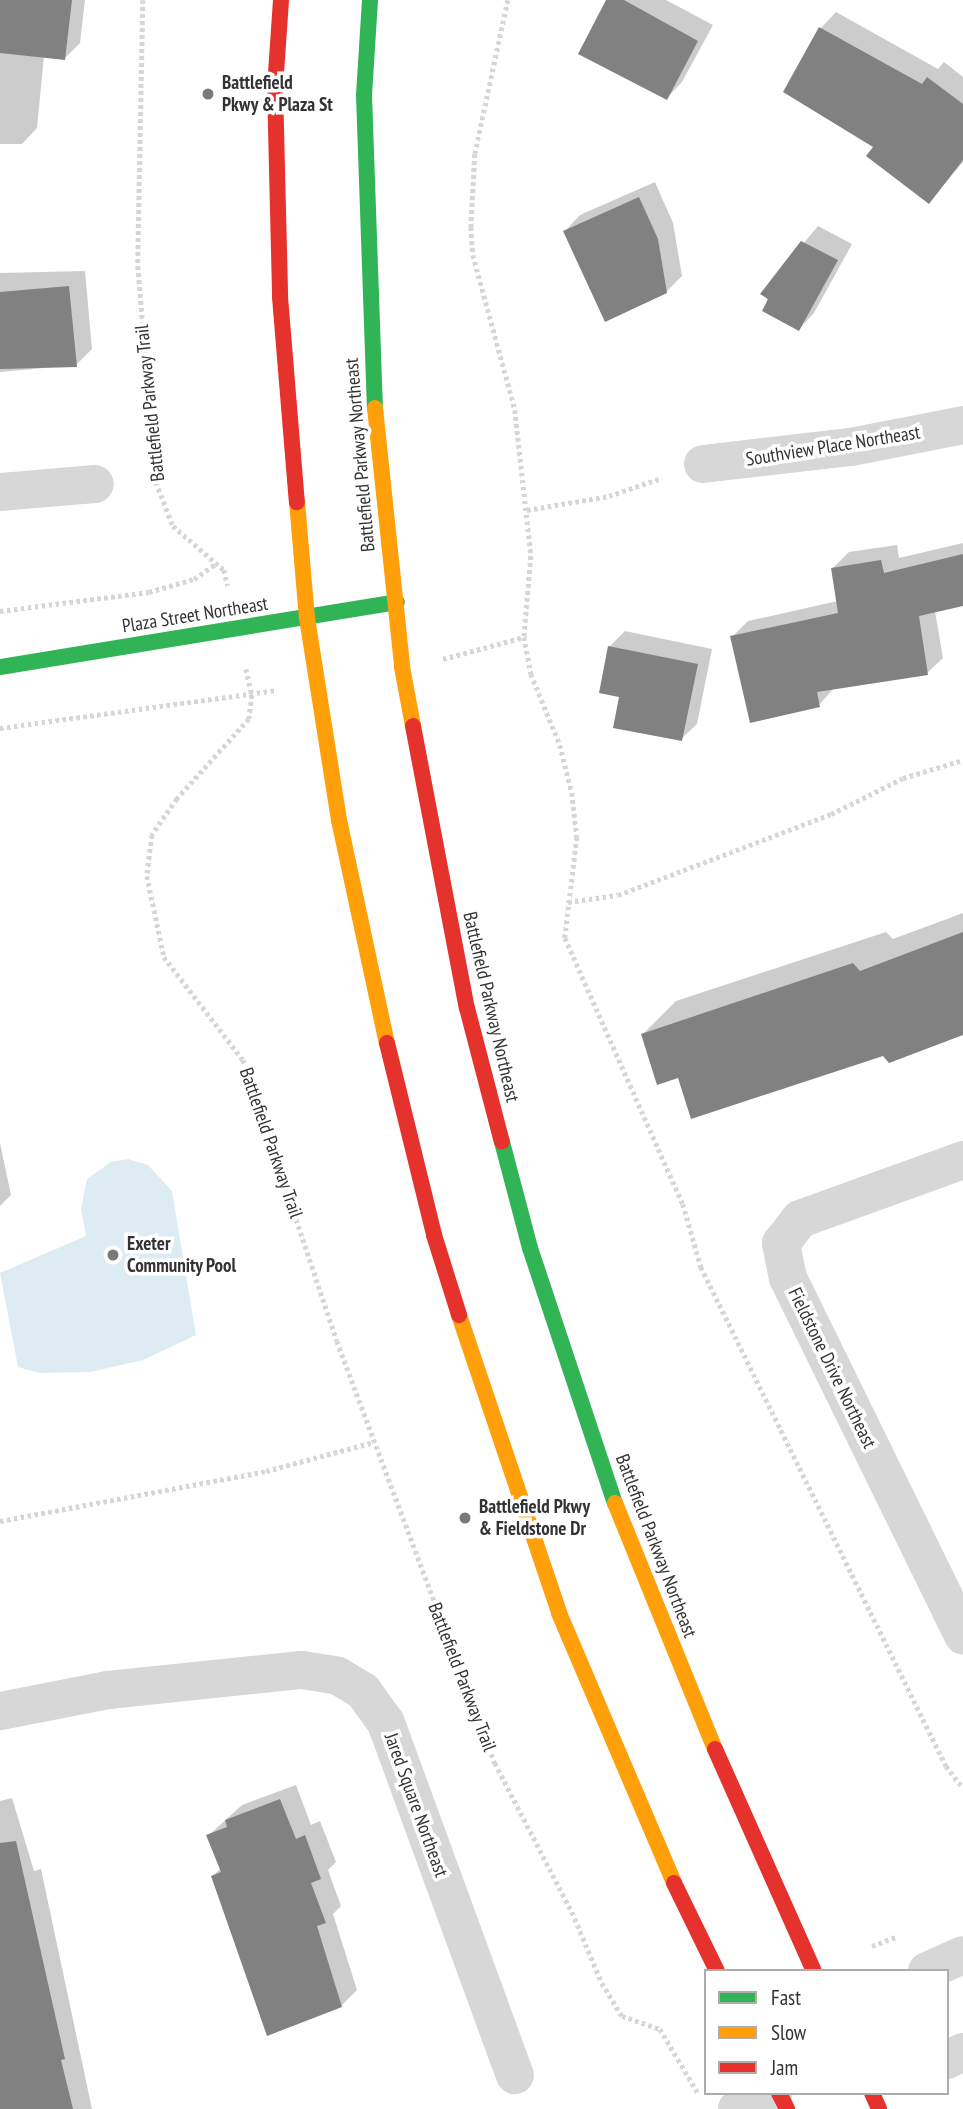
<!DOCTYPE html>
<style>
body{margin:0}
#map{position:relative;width:963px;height:2109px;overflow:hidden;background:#fff;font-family:"PT Sans Narrow",sans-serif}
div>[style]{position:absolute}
.water>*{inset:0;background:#ddebf3}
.shadow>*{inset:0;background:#0003}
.building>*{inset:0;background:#818181}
.path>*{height:4.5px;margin-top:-2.25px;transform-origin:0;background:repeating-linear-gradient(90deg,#d6d6d6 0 3.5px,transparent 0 7px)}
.street>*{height:38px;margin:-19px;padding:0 19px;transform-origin:19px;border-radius:19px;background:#d7d7d7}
.fast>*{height:16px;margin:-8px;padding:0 8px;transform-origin:8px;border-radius:8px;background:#30b455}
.slow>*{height:16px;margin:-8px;padding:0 8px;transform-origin:8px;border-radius:8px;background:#ff9f0a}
.jam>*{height:16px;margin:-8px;padding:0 8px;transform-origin:8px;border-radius:8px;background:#e5322d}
.dots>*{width:19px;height:19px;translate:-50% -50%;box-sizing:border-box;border:4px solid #fff;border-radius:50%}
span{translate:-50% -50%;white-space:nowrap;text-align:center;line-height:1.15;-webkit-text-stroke:7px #fff;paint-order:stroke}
.poi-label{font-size:19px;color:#333;font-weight:700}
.left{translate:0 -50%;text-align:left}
.street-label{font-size:19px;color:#333}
.legend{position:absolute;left:704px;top:1969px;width:245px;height:126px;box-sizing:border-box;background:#fff;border:2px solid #adadad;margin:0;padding:9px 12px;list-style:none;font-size:21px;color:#333}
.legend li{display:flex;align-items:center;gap:14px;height:35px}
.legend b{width:35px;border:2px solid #adadad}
</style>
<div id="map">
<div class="water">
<div style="clip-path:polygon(128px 1159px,148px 1165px,172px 1191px,196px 1335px,143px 1360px,90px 1372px,39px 1373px,18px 1367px,0 1273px,86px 1236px,81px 1209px,87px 1179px,111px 1162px)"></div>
</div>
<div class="shadow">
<div style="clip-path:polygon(0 0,85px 0,80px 43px,65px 58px,44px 56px,37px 128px,22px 144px,0 144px)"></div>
<div style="clip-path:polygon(608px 0,666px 0,713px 25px,682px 82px,667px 98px)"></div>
<div style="clip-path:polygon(836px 12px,938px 69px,944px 62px,963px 77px,963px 162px,929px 202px,876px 147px,785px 91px,821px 28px)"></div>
<div style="clip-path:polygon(655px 182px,673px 223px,682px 276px,666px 292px,565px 231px,580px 215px)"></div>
<div style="clip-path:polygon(818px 226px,852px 244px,814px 313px,799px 329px,762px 294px)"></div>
<div style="clip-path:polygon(85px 271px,92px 349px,76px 365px,0 372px,0 273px)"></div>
<div style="clip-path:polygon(963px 543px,963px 604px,935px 611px,943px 658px,927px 673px,834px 688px,819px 705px,732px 637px,748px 621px,838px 601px,833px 568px,849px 552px,897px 545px,899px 558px)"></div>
<div style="clip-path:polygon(625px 631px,712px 649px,697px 724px,681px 739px,621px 696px,609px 647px)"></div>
<div style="clip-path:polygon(963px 913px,963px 1033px,883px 1054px,679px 1076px,643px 1034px,676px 1001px,886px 932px,893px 939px)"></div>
<div style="clip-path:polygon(0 1143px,11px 1195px,0 1206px)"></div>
<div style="clip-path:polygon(296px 1785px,311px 1825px,320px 1821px,336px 1862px,328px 1870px,341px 1906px,333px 1914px,357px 1990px,341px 2006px,213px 1876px,221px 1868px,208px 1836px,242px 1805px)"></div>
<div style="clip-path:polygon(12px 1798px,34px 1871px,41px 1869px,92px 2109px,0 2109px,0 1801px)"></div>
</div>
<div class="building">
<div style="clip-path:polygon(0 0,72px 0,65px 60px,0 53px)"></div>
<div style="clip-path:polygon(606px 0,624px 0,698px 41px,667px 100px,578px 54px)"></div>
<div style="clip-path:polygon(819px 27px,922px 84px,927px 77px,963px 104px,963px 160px,929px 204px,866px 156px,873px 147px,783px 92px)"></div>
<div style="clip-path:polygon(639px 197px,658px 239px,667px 293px,605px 322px,563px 231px)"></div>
<div style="clip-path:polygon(801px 241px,838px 260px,799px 331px,762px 311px,768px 299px,760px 294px)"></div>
<div style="clip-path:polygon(69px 286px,77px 367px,0 369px,0 292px)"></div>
<div style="clip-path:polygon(963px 554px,963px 606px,919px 616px,928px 675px,817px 692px,820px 707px,750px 723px,730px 636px,838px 613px,831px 568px,881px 560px,884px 573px)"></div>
<div style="clip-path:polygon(608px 646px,698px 664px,682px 741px,613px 728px,619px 697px,599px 693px)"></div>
<div style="clip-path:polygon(963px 932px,963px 1035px,889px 1063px,883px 1056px,691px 1119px,678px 1078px,657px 1085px,641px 1034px,853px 963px,860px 971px)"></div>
<div style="clip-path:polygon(280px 1799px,296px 1839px,305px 1835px,321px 1879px,311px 1883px,326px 1923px,317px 1926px,342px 2007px,267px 2036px,211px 1876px,221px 1872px,206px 1835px,227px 1827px,225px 1820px)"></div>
<div style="clip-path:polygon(16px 1841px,65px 2059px,61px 2060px,73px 2109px,0 2109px,0 1843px)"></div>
</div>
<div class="path">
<div style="left:143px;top:0;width:266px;rotate:91.1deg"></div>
<div style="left:138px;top:266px;width:217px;rotate:85.2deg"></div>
<div style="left:156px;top:482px;width:47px;rotate:68.9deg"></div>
<div style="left:173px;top:526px;width:67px;rotate:40.8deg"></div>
<div style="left:224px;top:570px;width:16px;rotate:76deg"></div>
<div style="left:508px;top:0;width:157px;rotate:102.1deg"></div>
<div style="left:475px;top:154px;width:73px;rotate:93.1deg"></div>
<div style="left:471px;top:227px;width:28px;rotate:86deg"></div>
<div style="left:473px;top:255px;width:161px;rotate:74.8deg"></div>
<div style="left:515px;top:410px;width:147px;rotate:83.7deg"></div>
<div style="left:531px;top:556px;width:81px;rotate:94.9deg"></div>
<div style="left:524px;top:637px;width:38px;rotate:79deg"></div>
<div style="left:531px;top:674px;width:77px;rotate:67.8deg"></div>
<div style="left:560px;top:745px;width:49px;rotate:76deg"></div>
<div style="left:572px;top:793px;width:44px;rotate:83.5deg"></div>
<div style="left:577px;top:837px;width:102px;rotate:96.8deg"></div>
<div style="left:565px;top:938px;width:291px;rotate:66.1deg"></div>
<div style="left:683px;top:1204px;width:66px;rotate:74.1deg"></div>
<div style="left:701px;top:1267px;width:556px;rotate:63.85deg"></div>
<div style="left:946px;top:1766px;width:28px;rotate:52deg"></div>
<div style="left:527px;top:510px;width:83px;rotate:-9.7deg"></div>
<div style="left:609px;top:496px;width:56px;rotate:-18.8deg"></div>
<div style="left:0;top:611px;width:150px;rotate:-7.3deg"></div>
<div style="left:149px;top:592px;width:47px;rotate:-16.1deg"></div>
<div style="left:194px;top:579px;width:28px;rotate:-35deg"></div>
<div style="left:443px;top:659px;width:84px;rotate:-15.2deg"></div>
<div style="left:246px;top:669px;width:27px;rotate:77deg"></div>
<div style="left:252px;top:695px;width:24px;rotate:97deg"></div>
<div style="left:249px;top:719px;width:108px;rotate:132deg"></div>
<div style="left:177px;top:799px;width:44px;rotate:124.8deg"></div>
<div style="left:152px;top:835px;width:41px;rotate:97deg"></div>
<div style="left:147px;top:876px;width:83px;rotate:78.1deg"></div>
<div style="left:164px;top:957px;width:130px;rotate:52.5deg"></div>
<div style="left:243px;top:1060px;width:296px;rotate:71.5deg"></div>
<div style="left:337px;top:1341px;width:451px;rotate:69.5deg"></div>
<div style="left:495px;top:1763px;width:168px;rotate:62.7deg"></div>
<div style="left:572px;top:1912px;width:77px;rotate:67.1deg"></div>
<div style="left:602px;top:1983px;width:39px;rotate:59deg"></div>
<div style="left:622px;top:2016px;width:40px;rotate:18.9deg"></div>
<div style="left:660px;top:2029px;width:74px;rotate:59.3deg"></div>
<div style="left:0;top:728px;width:279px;rotate:-7.8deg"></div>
<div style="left:568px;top:902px;width:50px;rotate:-8deg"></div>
<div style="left:618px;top:895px;width:228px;rotate:-20.8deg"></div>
<div style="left:831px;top:814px;width:80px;rotate:-26.6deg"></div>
<div style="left:903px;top:778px;width:63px;rotate:-16.7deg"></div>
<div style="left:0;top:1521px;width:271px;rotate:-10.6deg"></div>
<div style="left:266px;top:1471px;width:112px;rotate:-15deg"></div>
<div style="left:872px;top:1946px;width:28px;rotate:-21deg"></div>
</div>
<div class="street">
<div style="left:703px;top:464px;width:149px;rotate:-6.6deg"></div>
<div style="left:851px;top:447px;width:114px;rotate:-11.1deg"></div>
<div style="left:0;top:492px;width:95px;rotate:-4.8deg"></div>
<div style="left:963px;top:1160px;width:173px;rotate:160.1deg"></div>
<div style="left:800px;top:1219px;width:31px;rotate:128deg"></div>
<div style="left:781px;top:1243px;width:36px;rotate:79deg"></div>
<div style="left:788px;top:1278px;width:398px;rotate:63.9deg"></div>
<div style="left:0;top:1711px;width:110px;rotate:-11deg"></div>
<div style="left:108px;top:1690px;width:195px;rotate:-5.9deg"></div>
<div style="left:302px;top:1670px;width:36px;rotate:9deg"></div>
<div style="left:338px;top:1676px;width:29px;rotate:31deg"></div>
<div style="left:363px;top:1691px;width:39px;rotate:54deg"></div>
<div style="left:386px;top:1723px;width:375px;rotate:69.9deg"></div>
<div style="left:927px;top:1971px;width:39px;rotate:-24deg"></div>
<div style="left:947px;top:2060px;width:18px;rotate:-27deg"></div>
<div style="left:737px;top:2109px;width:40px;rotate:-23.4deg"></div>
</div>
<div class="fast">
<div style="left:370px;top:0;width:95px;rotate:93.6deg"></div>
<div style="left:364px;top:95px;width:313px;rotate:88deg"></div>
<div style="left:0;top:667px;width:402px;rotate:-9.3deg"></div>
<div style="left:502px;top:1142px;width:110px;rotate:75.2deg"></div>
<div style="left:530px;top:1248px;width:269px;rotate:71.6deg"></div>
</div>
<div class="slow">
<div style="left:375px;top:408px;width:260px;rotate:84deg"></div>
<div style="left:402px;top:667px;width:60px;rotate:79.4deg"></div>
<div style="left:297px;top:502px;width:116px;rotate:85.1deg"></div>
<div style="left:307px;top:618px;width:205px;rotate:81deg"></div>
<div style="left:339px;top:820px;width:228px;rotate:77.9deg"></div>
<div style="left:459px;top:1315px;width:314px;rotate:71.4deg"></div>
<div style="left:559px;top:1613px;width:293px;rotate:66.9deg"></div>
<div style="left:615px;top:1503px;width:266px;rotate:67.9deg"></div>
</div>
<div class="jam">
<div style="left:281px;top:0;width:87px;rotate:93.9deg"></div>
<div style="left:275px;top:87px;width:210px;rotate:88.6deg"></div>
<div style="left:280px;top:297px;width:206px;rotate:85.3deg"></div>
<div style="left:413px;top:726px;width:287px;rotate:79.2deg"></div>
<div style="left:467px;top:1008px;width:138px;rotate:75.4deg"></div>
<div style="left:387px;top:1043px;width:198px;rotate:76.2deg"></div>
<div style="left:434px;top:1235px;width:84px;rotate:72.6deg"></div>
<div style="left:715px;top:1749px;width:243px;rotate:66deg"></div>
<div style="left:674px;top:1883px;width:98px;rotate:64deg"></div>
<div style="left:779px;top:2093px;width:18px;rotate:63deg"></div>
<div style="left:872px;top:2093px;width:17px;rotate:66deg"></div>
</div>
<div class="dots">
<div style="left:208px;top:94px;background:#7a7a7a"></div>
<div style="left:113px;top:1255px;background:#7a7a7a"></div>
<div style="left:465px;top:1518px;background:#7a7a7a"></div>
</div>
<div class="poi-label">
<span class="left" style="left:222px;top:94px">Battlefield<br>Pkwy &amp; Plaza St</span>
<span class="left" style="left:127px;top:1255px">Exeter<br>Community Pool</span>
<span class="left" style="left:479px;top:1518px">Battlefield Pkwy<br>&amp; Fieldstone Dr</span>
</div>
<div class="street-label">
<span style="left:150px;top:403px;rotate:-96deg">Battlefield Parkway Trail</span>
<span style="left:833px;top:446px;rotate:-9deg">Southview Place Northeast</span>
<span style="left:360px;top:455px;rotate:-95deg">Battlefield Parkway Northeast</span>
<span style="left:195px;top:615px;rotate:-9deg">Plaza Street Northeast</span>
<span style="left:491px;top:1007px;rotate:77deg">Battlefield Parkway Northeast</span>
<span style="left:271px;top:1143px;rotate:71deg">Battlefield Parkway Trail</span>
<span style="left:832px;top:1368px;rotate:64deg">Fieldstone Drive Northeast</span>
<span style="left:656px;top:1546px;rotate:69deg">Battlefield Parkway Northeast</span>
<span style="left:462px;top:1677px;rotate:69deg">Battlefield Parkway Trail</span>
<span style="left:416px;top:1805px;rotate:70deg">Jared Square Northeast</span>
</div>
<ul class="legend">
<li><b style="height:9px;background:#30b455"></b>Fast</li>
<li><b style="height:9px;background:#ff9f0a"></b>Slow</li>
<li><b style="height:9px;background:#e5322d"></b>Jam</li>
</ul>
</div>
